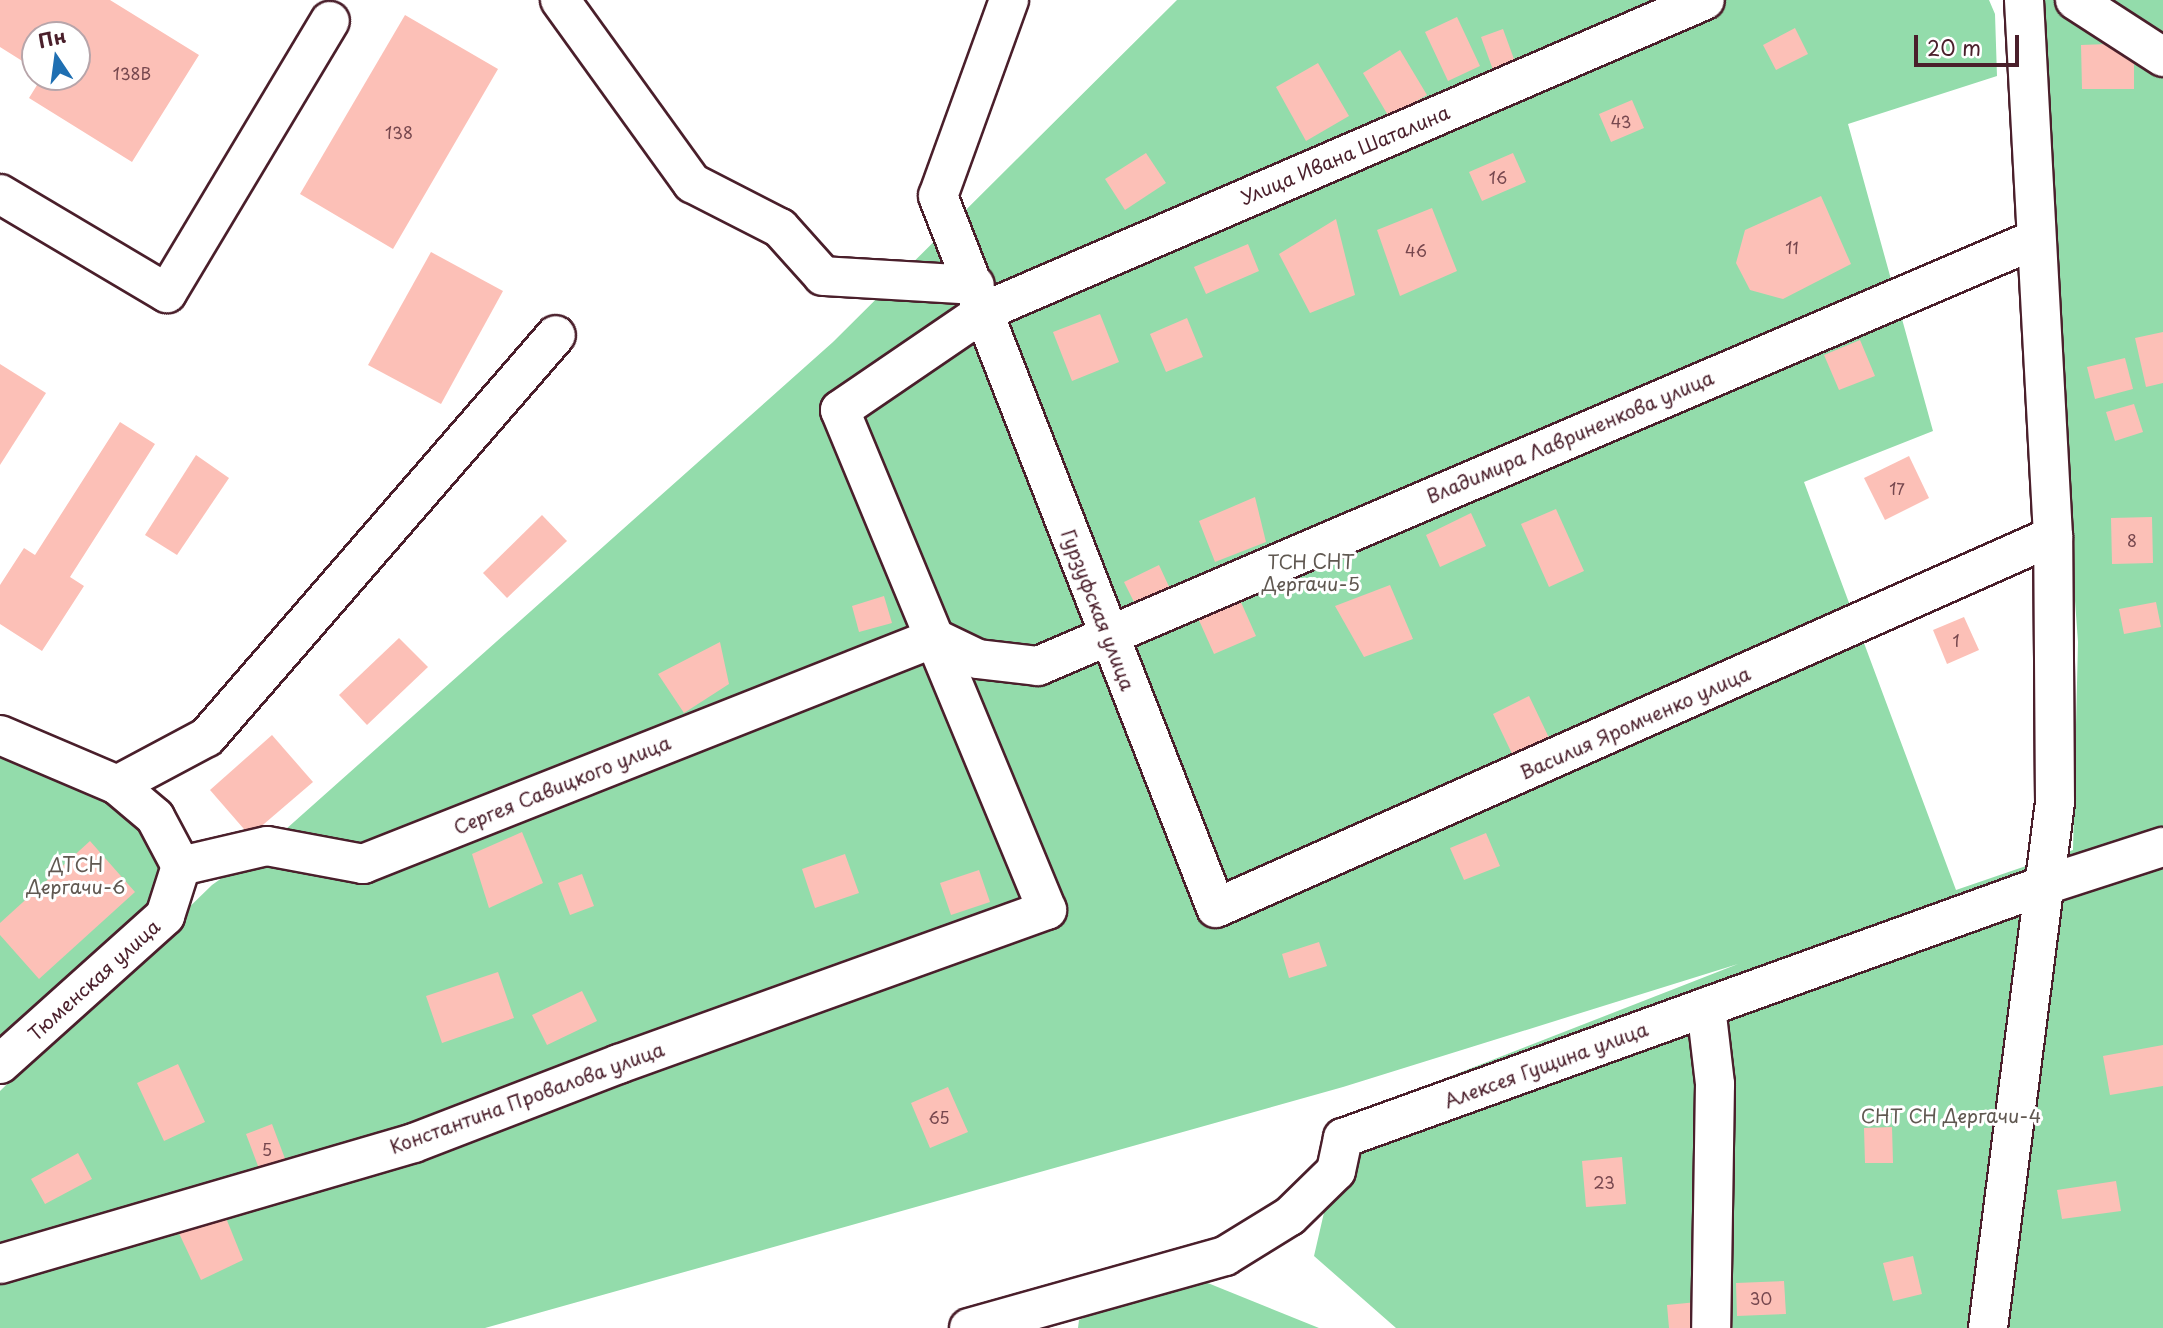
<!DOCTYPE html>
<meta charset="utf-8">
<style>
body{margin:0}
#map{position:relative;width:2163px;height:1328px;overflow:hidden;background:#fff;font-family:"Playpen Sans",sans-serif}
div>[style]{position:absolute}
.green>*{inset:0;background:#93dcab}
.building>*{inset:0;background:#fcc0b7}
.roads{filter:drop-shadow(2px 0 #4a1f2b) drop-shadow(-2px 0 #4a1f2b) drop-shadow(0 2px #4a1f2b) drop-shadow(0 -2px #4a1f2b)}
.minor>*{height:38px;margin:-19px;padding:0 19px;transform-origin:19px;border-radius:19px;background:#fff}
span{translate:-50% -50%;white-space:nowrap;text-align:center;line-height:1.15;-webkit-text-stroke:6px #fff;paint-order:stroke}
.number-label{font-size:16px;color:#76474e}
.number-label span{-webkit-text-stroke-width:0}
.street-label{font-size:19px;color:#4a1f2b}
.park-label{font-size:19px;color:#605851}
.north{position:absolute;left:21px;top:21px;width:70px;height:70px;box-sizing:border-box;background:#fff;border:2px solid #b7a5aa;border-radius:50%;rotate:347deg;font-size:19px;font-weight:700;line-height:28px;text-align:center;color:#4a1f2b}
.north::after{content:'';display:block;margin:auto;width:24px;height:32px;background:#1f6fb2;clip-path:polygon(50% 0,100% 100%,50% 72%,0 100%)}
.scale{position:absolute;left:1914px;top:35px;width:105px;height:32px;box-sizing:border-box;border:4px solid #4a1f2b;border-top:0;padding-left:9px;font-size:21px;line-height:24px;white-space:nowrap;color:#4a1f2b;-webkit-text-stroke:5px #fff;paint-order:stroke}
</style>
<div id="map">
<div class="green">
<div style="clip-path:polygon(1177px 0,1989px 0,1995px 14px,1997px 76px,1848px 124px,1933px 431px,1804px 482px,1956px 890px,2073px 850px,2078px 642px,2053px 298px,2005px 0,2163px 0,2163px 1328px,1396px 1328px,1314px 1256px,1346px 1117px,1738px 964px,1343px 1087px,485px 1328px,0 1328px,0 1091px,212px 885px,267px 846px,833px 342px)"></div>
<div style="clip-path:polygon(0 741px,118px 800px,172px 883px,0 1076px)"></div>
<div style="clip-path:polygon(1183px 1273px,1319px 1328px,1078px 1328px,1079px 1320px)"></div>
</div>
<div class="building">
<div style="clip-path:polygon(0 0,110px 0,199px 55px,132px 162px,29px 98px,42px 77px,77px 77px,77px 35px,35px 35px,35px 69px,0 47px)"></div>
<div style="clip-path:polygon(405px 15px,498px 69px,393px 249px,300px 194px)"></div>
<div style="clip-path:polygon(1457px 17px,1480px 66px,1448px 81px,1425px 32px)"></div>
<div style="clip-path:polygon(1795px 28px,1808px 54px,1776px 70px,1763px 45px)"></div>
<div style="clip-path:polygon(1503px 29px,1518px 70px,1496px 78px,1481px 37px)"></div>
<div style="clip-path:polygon(2134px 43px,2134px 89px,2082px 89px,2081px 45px)"></div>
<div style="clip-path:polygon(1400px 50px,1427px 95px,1389px 117px,1363px 73px)"></div>
<div style="clip-path:polygon(1318px 63px,1349px 116px,1306px 141px,1276px 87px)"></div>
<div style="clip-path:polygon(1632px 100px,1644px 128px,1611px 142px,1599px 114px)"></div>
<div style="clip-path:polygon(1146px 153px,1166px 183px,1125px 210px,1105px 179px)"></div>
<div style="clip-path:polygon(1513px 153px,1526px 182px,1482px 201px,1469px 172px)"></div>
<div style="clip-path:polygon(1821px 196px,1851px 264px,1783px 299px,1750px 290px,1736px 263px,1745px 230px)"></div>
<div style="clip-path:polygon(1432px 208px,1457px 271px,1400px 296px,1377px 230px)"></div>
<div style="clip-path:polygon(1336px 219px,1355px 295px,1310px 313px,1279px 254px)"></div>
<div style="clip-path:polygon(1248px 244px,1259px 271px,1206px 294px,1194px 267px)"></div>
<div style="clip-path:polygon(431px 252px,503px 291px,441px 404px,368px 365px)"></div>
<div style="clip-path:polygon(1100px 314px,1119px 362px,1072px 381px,1053px 332px)"></div>
<div style="clip-path:polygon(1187px 318px,1203px 357px,1166px 372px,1150px 334px)"></div>
<div style="clip-path:polygon(2163px 332px,2163px 383px,2146px 387px,2135px 338px)"></div>
<div style="clip-path:polygon(1860px 340px,1875px 376px,1839px 390px,1824px 355px)"></div>
<div style="clip-path:polygon(2125px 358px,2133px 389px,2095px 399px,2087px 367px)"></div>
<div style="clip-path:polygon(0 364px,46px 393px,0 465px)"></div>
<div style="clip-path:polygon(2134px 404px,2143px 432px,2115px 441px,2106px 412px)"></div>
<div style="clip-path:polygon(120px 422px,155px 444px,70px 577px,84px 586px,42px 651px,0 624px,0 585px,24px 548px,35px 555px)"></div>
<div style="clip-path:polygon(196px 455px,229px 478px,177px 555px,145px 535px)"></div>
<div style="clip-path:polygon(1909px 456px,1929px 498px,1885px 520px,1864px 478px)"></div>
<div style="clip-path:polygon(1255px 497px,1266px 542px,1215px 562px,1199px 521px)"></div>
<div style="clip-path:polygon(1556px 509px,1584px 571px,1549px 587px,1521px 524px)"></div>
<div style="clip-path:polygon(1471px 513px,1486px 546px,1440px 567px,1426px 535px)"></div>
<div style="clip-path:polygon(542px 515px,567px 541px,507px 598px,483px 573px)"></div>
<div style="clip-path:polygon(2152px 517px,2153px 563px,2112px 564px,2111px 518px)"></div>
<div style="clip-path:polygon(1159px 565px,1171px 591px,1137px 608px,1124px 582px)"></div>
<div style="clip-path:polygon(1390px 585px,1413px 639px,1364px 657px,1335px 606px)"></div>
<div style="clip-path:polygon(1236px 591px,1256px 636px,1214px 654px,1194px 609px)"></div>
<div style="clip-path:polygon(884px 596px,892px 623px,859px 632px,852px 606px)"></div>
<div style="clip-path:polygon(2156px 602px,2161px 627px,2124px 634px,2119px 609px)"></div>
<div style="clip-path:polygon(1964px 617px,1979px 650px,1947px 664px,1933px 630px)"></div>
<div style="clip-path:polygon(399px 638px,428px 667px,367px 725px,339px 695px)"></div>
<div style="clip-path:polygon(720px 642px,729px 684px,684px 713px,658px 674px)"></div>
<div style="clip-path:polygon(1529px 696px,1552px 744px,1516px 762px,1493px 714px)"></div>
<div style="clip-path:polygon(272px 735px,313px 782px,250px 836px,210px 790px)"></div>
<div style="clip-path:polygon(522px 832px,543px 883px,489px 908px,472px 854px)"></div>
<div style="clip-path:polygon(1486px 833px,1500px 866px,1464px 880px,1450px 848px)"></div>
<div style="clip-path:polygon(90px 841px,135px 892px,39px 979px,0 935px,0 923px)"></div>
<div style="clip-path:polygon(845px 854px,859px 893px,815px 908px,802px 869px)"></div>
<div style="clip-path:polygon(979px 870px,990px 902px,951px 915px,940px 883px)"></div>
<div style="clip-path:polygon(582px 874px,594px 906px,570px 915px,558px 883px)"></div>
<div style="clip-path:polygon(1319px 942px,1327px 966px,1289px 978px,1282px 954px)"></div>
<div style="clip-path:polygon(498px 972px,514px 1018px,442px 1043px,426px 996px)"></div>
<div style="clip-path:polygon(582px 991px,597px 1021px,547px 1045px,532px 1015px)"></div>
<div style="clip-path:polygon(2163px 1045px,2163px 1086px,2110px 1095px,2103px 1056px)"></div>
<div style="clip-path:polygon(178px 1064px,205px 1122px,164px 1141px,137px 1083px)"></div>
<div style="clip-path:polygon(948px 1087px,968px 1132px,930px 1148px,911px 1103px)"></div>
<div style="clip-path:polygon(272px 1124px,287px 1164px,261px 1174px,246px 1134px)"></div>
<div style="clip-path:polygon(1892px 1127px,1893px 1163px,1865px 1163px,1864px 1128px)"></div>
<div style="clip-path:polygon(78px 1153px,92px 1179px,45px 1204px,31px 1179px)"></div>
<div style="clip-path:polygon(1622px 1157px,1626px 1204px,1586px 1207px,1582px 1161px)"></div>
<div style="clip-path:polygon(2116px 1181px,2121px 1211px,2062px 1219px,2057px 1190px)"></div>
<div style="clip-path:polygon(222px 1208px,243px 1260px,201px 1280px,177px 1229px)"></div>
<div style="clip-path:polygon(1913px 1256px,1922px 1294px,1893px 1301px,1883px 1263px)"></div>
<div style="clip-path:polygon(1784px 1281px,1786px 1314px,1737px 1316px,1736px 1283px)"></div>
<div style="clip-path:polygon(1697px 1302px,1699px 1328px,1669px 1328px,1667px 1305px)"></div>
</div>
<div class="roads">
<div class="minor">
<div style="left:560px;top:0;width:226px;rotate:54.2deg"></div>
<div style="left:692px;top:183px;width:99px;rotate:27.1deg"></div>
<div style="left:780px;top:228px;width:64px;rotate:48.1deg"></div>
<div style="left:823px;top:276px;width:152px;rotate:3.4deg"></div>
<div style="left:1009px;top:0;width:208px;rotate:109.9deg"></div>
<div style="left:938px;top:196px;width:764px;rotate:68.67deg"></div>
<div style="left:1216px;top:908px;width:916px;rotate:-23.96deg"></div>
<div style="left:2075px;top:0;width:105px;rotate:32.9deg"></div>
<div style="left:0;top:194px;width:194px;rotate:30.7deg"></div>
<div style="left:167px;top:293px;width:317px;rotate:-59.1deg"></div>
<div style="left:0;top:735px;width:127px;rotate:23.1deg"></div>
<div style="left:117px;top:785px;width:102px;rotate:-28.1deg"></div>
<div style="left:207px;top:737px;width:532px;rotate:-49.04deg"></div>
<div style="left:181px;top:866px;width:88px;rotate:-13.1deg"></div>
<div style="left:267px;top:846px;width:98px;rotate:10.6deg"></div>
<div style="left:363px;top:864px;width:614px;rotate:-21.59deg"></div>
<div style="left:934px;top:638px;width:49px;rotate:25.5deg"></div>
<div style="left:978px;top:659px;width:60px;rotate:6.7deg"></div>
<div style="left:1038px;top:666px;width:1083px;rotate:-23.16deg"></div>
<div style="left:1706px;top:1007px;width:78px;rotate:83.3deg"></div>
<div style="left:1715px;top:1084px;width:244px;rotate:90.9deg"></div>
<div style="left:0;top:1064px;width:222px;rotate:-41.9deg"></div>
<div style="left:165px;top:916px;width:52px;rotate:-72.3deg"></div>
<div style="left:181px;top:866px;width:55px;rotate:-118deg"></div>
<div style="left:155px;top:817px;width:50px;rotate:-139.9deg"></div>
<div style="left:0;top:1264px;width:431px;rotate:-16.3deg"></div>
<div style="left:414px;top:1143px;width:220px;rotate:-21.1deg"></div>
<div style="left:619px;top:1064px;width:455px;rotate:-19.8deg"></div>
<div style="left:1047px;top:910px;width:541px;rotate:-112.49deg"></div>
<div style="left:840px;top:410px;width:176px;rotate:-34.3deg"></div>
<div style="left:985px;top:311px;width:784px;rotate:-23.36deg"></div>
<div style="left:969px;top:1328px;width:266px;rotate:-15.7deg"></div>
<div style="left:1225px;top:1256px;width:76px;rotate:-31.6deg"></div>
<div style="left:1290px;top:1216px;width:64px;rotate:-44.4deg"></div>
<div style="left:1336px;top:1171px;width:34px;rotate:-78deg"></div>
<div style="left:1343px;top:1138px;width:746px;rotate:-19.82deg"></div>
<div style="left:2045px;top:885px;width:124px;rotate:-17.9deg"></div>
<div style="left:1988px;top:1328px;width:530px;rotate:-82.74deg"></div>
<div style="left:2055px;top:802px;width:266px;rotate:-90.4deg"></div>
<div style="left:2053px;top:536px;width:537px;rotate:-93.1deg"></div>
</div>
</div>
<div class="number-label">
<span style="left:132px;top:73px">138В</span>
<span style="left:1621px;top:121px">43</span>
<span style="left:399px;top:132px">138</span>
<span style="left:1498px;top:177px">16</span>
<span style="left:1792px;top:247px">11</span>
<span style="left:1416px;top:250px">46</span>
<span style="left:1897px;top:488px">17</span>
<span style="left:2132px;top:540px">8</span>
<span style="left:1956px;top:640px">1</span>
<span style="left:939px;top:1117px">65</span>
<span style="left:267px;top:1149px">5</span>
<span style="left:1604px;top:1182px">23</span>
<span style="left:1761px;top:1298px">30</span>
</div>
<div class="street-label">
<span style="left:1345px;top:155px;rotate:-23deg">Улица Ивана Шаталина</span>
<span style="left:1570px;top:437px;rotate:-23deg">Владимира Лавриненкова улица</span>
<span style="left:1098px;top:610px;rotate:69deg">Гурзуфская улица</span>
<span style="left:1635px;top:723px;rotate:-24deg">Василия Яромченко улица</span>
<span style="left:562px;top:785px;rotate:-22deg">Сергея Савицкого улица</span>
<span style="left:94px;top:980px;rotate:-42deg">Тюменская улица</span>
<span style="left:1546px;top:1065px;rotate:-20deg">Алексея Гущина улица</span>
<span style="left:527px;top:1098px;rotate:-20deg">Константина Провалова улица</span>
</div>
<div class="park-label">
<span style="left:1311px;top:573px">ТСН СНТ<br>Дергачи-5</span>
<span style="left:76px;top:876px">ДТСН<br>Дергачи-6</span>
<span style="left:1951px;top:1116px">СНТ СН Дергачи-4</span>
</div>
<div class="north">Пн</div>
<div class="scale">20 m</div>
</div>
